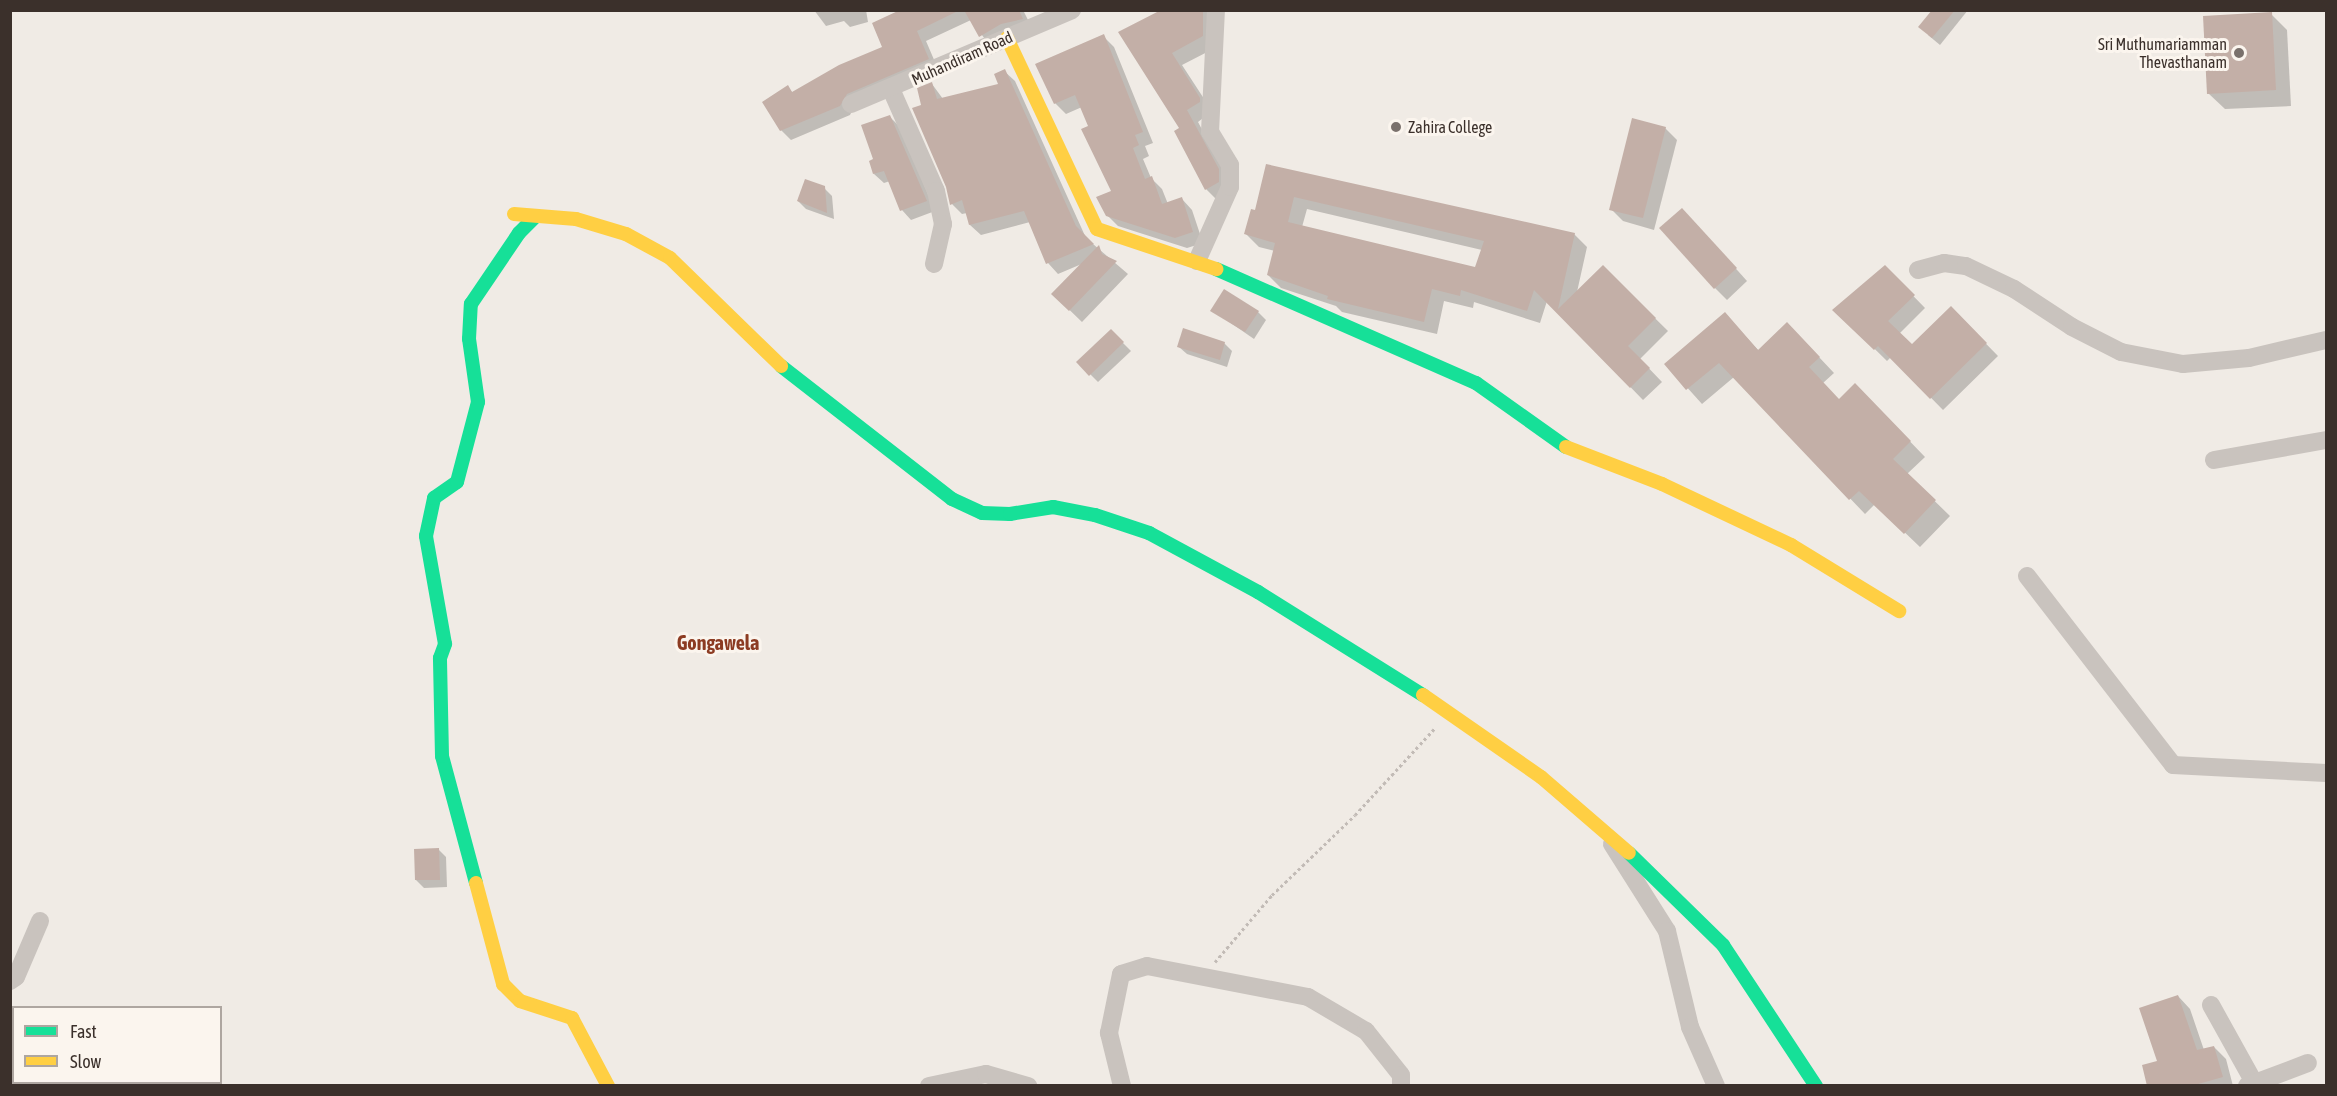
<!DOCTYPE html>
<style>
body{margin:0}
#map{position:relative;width:2337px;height:1096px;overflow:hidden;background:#f0ebe5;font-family:"Asap Condensed",sans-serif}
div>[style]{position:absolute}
.shadow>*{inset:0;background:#0003}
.building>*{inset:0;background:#c3afa7}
.path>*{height:3px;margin-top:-1.5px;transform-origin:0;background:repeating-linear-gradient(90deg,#c2bbb6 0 3px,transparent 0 6px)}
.street>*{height:18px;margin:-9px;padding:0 9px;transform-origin:9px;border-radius:9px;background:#c9c3be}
.fast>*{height:14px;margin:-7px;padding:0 7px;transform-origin:7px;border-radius:7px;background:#16e098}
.slow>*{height:14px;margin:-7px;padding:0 7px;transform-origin:7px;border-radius:7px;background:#ffcf43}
.dots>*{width:16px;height:16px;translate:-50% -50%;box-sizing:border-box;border:3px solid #fbf5ee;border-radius:50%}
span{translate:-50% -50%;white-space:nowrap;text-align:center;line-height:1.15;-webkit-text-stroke:6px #fbf5ee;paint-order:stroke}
.poi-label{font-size:16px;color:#3b302b}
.right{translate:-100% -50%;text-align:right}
.left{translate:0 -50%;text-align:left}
.street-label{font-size:16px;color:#3b302b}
.quarter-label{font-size:20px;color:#8c3b22;font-weight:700}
.frame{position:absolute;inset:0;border:12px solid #3b302b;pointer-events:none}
.legend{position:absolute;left:12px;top:1006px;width:210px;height:78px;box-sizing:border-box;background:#fbf5ee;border:2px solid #aea6a0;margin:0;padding:8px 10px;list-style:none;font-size:18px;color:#3b302b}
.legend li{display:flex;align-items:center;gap:12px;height:30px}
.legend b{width:30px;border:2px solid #aea6a0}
</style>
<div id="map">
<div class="shadow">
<div style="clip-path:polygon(814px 10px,866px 10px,868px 22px,850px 27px,844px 21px,826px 26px)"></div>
<div style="clip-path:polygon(904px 10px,1023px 10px,1032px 28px,990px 46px,971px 20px,926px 41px,938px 69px,856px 103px,850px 115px,791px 140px,781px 130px,787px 87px,793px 93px,884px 48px)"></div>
<div style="clip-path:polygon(1164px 10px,1213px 10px,1215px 48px,1182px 65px,1212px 111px,1198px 122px,1230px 182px,1218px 201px,1206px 189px,1181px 129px)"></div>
<div style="clip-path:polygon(1934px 10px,1968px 10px,1940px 45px,1928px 35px)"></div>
<div style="clip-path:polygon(2271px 14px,2287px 30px,2291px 106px,2225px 109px,2208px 93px)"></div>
<div style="clip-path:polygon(1103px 36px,1114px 47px,1153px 143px,1145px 146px,1149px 156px,1143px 159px,1151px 178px,1162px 189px,1168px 204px,1182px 199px,1192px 210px,1203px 243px,1187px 248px,1118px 226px,1107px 215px,1113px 192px,1082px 107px,1066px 114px,1055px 103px)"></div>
<div style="clip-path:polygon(1004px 71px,1015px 81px,1086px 238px,1128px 274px,1082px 322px,1053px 294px,1084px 263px,1058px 274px,1048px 263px,1030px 222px,981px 235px,970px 225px,967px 213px,962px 214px,952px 204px,923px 106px,932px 84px,943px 99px,1000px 85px)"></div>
<div style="clip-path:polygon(890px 117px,900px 127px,935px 211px,911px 220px,902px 210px,890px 181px,884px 183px,874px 174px)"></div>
<div style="clip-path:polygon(1665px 128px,1677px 140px,1654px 230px,1623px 221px,1611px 209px)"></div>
<div style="clip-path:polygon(evenodd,1267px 166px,1574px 234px,1587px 247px,1577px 292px,1603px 267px,1668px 331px,1640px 359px,1662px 382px,1643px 400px,1547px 301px,1540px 323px,1474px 302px,1473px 308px,1444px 301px,1437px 334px,1342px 312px,1336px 306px,1281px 288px,1268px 275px,1275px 251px,1259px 247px,1246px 234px,1256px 212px,1267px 166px,1307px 209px,1482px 250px,1476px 269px,1302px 227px,1307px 209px)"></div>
<div style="clip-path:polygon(824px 188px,832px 196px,834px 219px,806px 209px,798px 201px)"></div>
<div style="clip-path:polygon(1694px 222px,1747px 281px,1727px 300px,1715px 288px)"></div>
<div style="clip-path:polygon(1885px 267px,1925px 308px,1899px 334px,1912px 346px,1951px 308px,1998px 356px,1943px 410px,1891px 357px,1887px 361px,1835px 310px)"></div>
<div style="clip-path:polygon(1212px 310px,1258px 312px,1266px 320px,1254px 339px)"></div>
<div style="clip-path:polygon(1725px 314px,1759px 351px,1802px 339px,1834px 373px,1823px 383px,1839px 400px,1870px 400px,1925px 457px,1907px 474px,1950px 516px,1920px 547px,1875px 504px,1865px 514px,1734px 377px,1702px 404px,1666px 364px)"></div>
<div style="clip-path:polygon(1111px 331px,1131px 351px,1098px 382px,1078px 362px)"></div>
<div style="clip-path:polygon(1224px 343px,1232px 351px,1227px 367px,1187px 354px,1179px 347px)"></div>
<div style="clip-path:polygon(438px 849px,446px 857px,447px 887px,424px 888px,416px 880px)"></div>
<div style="clip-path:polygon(2178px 996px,2190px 1009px,2204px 1050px,2214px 1047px,2226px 1059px,2233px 1086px,2149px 1086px)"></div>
</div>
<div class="building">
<div style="clip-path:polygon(900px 10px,960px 10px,917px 31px,929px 59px,847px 94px,840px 106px,780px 131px,762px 102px,788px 85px,792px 92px,839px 65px,882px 47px,872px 23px)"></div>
<div style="clip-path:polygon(964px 10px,1019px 10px,1023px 19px,1001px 24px,979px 37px)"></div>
<div style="clip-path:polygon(1161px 10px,1203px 10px,1203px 36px,1172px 53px,1200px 98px,1200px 102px,1187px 110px,1219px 169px,1219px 182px,1205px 190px,1174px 131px,1179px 128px,1118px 32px)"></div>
<div style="clip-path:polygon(1932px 10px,1955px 10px,1932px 38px,1918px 27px)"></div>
<div style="clip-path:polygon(2272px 12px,2276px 90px,2207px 94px,2203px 16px)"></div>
<div style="clip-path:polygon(1104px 34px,1143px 132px,1135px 135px,1139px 145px,1133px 148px,1145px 179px,1152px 176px,1162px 204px,1182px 197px,1193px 232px,1175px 238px,1106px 216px,1096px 197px,1111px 191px,1081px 129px,1088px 126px,1075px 95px,1054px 104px,1035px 64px)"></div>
<div style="clip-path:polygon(1005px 69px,1076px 226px,1094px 244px,1046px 264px,1024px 211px,969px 225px,962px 200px,950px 205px,946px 187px,912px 108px,921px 105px,917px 88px,932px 82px,937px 99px,998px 84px,994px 74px)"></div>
<div style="clip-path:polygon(890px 115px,927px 201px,900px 211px,884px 171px,873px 174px,869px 161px,873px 159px,861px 125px)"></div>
<div style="clip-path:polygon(1632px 118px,1666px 127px,1643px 218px,1609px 210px)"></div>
<div style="clip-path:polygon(evenodd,1266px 164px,1575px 233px,1558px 309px,1603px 265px,1656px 318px,1628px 346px,1650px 368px,1630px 388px,1534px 290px,1527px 311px,1461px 290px,1460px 296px,1432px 289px,1424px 322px,1327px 299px,1328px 296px,1267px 275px,1275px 243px,1244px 234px,1251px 209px,1255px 210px,1266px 164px,1294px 197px,1484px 241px,1475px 267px,1288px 222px,1294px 197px)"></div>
<div style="clip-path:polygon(805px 179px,825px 186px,827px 213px,797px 201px)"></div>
<div style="clip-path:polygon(1682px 208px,1737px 268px,1714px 289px,1659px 228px)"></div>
<div style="clip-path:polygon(1099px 245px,1102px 254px,1117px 261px,1069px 311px,1051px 294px)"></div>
<div style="clip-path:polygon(1885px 265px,1915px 295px,1888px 321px,1912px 344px,1951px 306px,1987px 343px,1930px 399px,1878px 346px,1874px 350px,1832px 310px)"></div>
<div style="clip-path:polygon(1224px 289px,1259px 311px,1245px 332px,1210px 311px)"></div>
<div style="clip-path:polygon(1725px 312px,1758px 350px,1787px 322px,1820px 357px,1809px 367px,1839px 399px,1855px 383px,1911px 441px,1893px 459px,1936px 500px,1904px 534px,1859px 491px,1849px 500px,1719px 363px,1686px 390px,1664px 364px)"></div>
<div style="clip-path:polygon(1183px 328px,1225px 342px,1220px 360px,1177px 347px)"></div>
<div style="clip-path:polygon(1111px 329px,1124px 342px,1089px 376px,1076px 362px)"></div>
<div style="clip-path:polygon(439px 848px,440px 880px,415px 880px,414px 849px)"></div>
<div style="clip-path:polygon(2178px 995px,2197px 1050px,2214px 1046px,2223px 1077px,2191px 1086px,2147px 1086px,2142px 1065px,2157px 1061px,2139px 1008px)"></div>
</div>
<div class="path">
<div style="left:1215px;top:962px;width:88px;rotate:-49.6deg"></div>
<div style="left:1272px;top:895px;width:115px;rotate:-43.9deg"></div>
<div style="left:1355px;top:815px;width:117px;rotate:-47.4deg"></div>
</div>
<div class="street">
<div style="left:891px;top:89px;width:111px;rotate:66.2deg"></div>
<div style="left:936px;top:191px;width:34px;rotate:78deg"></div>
<div style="left:943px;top:224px;width:41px;rotate:102.7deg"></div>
<div style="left:851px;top:104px;width:240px;rotate:-23deg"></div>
<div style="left:1197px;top:261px;width:81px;rotate:-66deg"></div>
<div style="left:1230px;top:187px;width:22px;rotate:-90deg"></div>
<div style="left:1230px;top:165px;width:39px;rotate:-121deg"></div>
<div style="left:1210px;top:132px;width:122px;rotate:-87.2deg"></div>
<div style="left:1918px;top:270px;width:27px;rotate:-15deg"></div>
<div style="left:1944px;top:263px;width:22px;rotate:8deg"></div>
<div style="left:1966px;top:266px;width:53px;rotate:25.6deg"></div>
<div style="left:2014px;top:289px;width:69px;rotate:33.2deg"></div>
<div style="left:2072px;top:327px;width:55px;rotate:27deg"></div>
<div style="left:2121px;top:352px;width:63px;rotate:11deg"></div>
<div style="left:2183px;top:364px;width:66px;rotate:-5.2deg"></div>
<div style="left:2249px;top:358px;width:79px;rotate:-13.2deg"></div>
<div style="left:2214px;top:460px;width:114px;rotate:-10.1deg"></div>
<div style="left:2027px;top:576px;width:239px;rotate:52.3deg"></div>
<div style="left:2173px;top:765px;width:153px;rotate:3deg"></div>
<div style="left:1612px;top:844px;width:103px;rotate:57.7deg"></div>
<div style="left:1667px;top:931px;width:99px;rotate:76.5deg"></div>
<div style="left:1690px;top:1027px;width:64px;rotate:66.2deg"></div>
<div style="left:10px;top:981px;width:7px;rotate:-34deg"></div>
<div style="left:16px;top:977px;width:61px;rotate:-66.8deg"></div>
<div style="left:2211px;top:1005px;width:93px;rotate:60.9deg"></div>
<div style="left:929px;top:1086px;width:58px;rotate:-11.9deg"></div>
<div style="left:986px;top:1074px;width:44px;rotate:15.9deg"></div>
<div style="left:1122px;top:1086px;width:55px;rotate:-103.8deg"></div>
<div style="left:1109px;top:1033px;width:60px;rotate:-78.5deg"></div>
<div style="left:1121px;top:974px;width:27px;rotate:-17deg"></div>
<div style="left:1147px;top:966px;width:164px;rotate:10.9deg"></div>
<div style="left:1308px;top:997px;width:67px;rotate:30.4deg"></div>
<div style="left:1366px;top:1031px;width:56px;rotate:51.5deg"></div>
<div style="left:1401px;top:1075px;width:11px;rotate:90deg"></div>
<div style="left:2247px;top:1086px;width:65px;rotate:-20.7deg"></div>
</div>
<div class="fast">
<div style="left:1216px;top:269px;width:284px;rotate:23.7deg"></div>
<div style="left:1476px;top:383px;width:110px;rotate:35.4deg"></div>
<div style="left:781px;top:366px;width:217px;rotate:37.9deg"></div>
<div style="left:952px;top:499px;width:33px;rotate:25deg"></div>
<div style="left:982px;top:513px;width:28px;rotate:2deg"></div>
<div style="left:1010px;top:514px;width:44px;rotate:-9.2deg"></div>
<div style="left:1053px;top:507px;width:43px;rotate:10.8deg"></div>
<div style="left:1095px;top:515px;width:57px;rotate:18.4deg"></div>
<div style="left:1149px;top:533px;width:124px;rotate:28.4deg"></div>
<div style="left:1258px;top:592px;width:195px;rotate:32deg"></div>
<div style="left:1629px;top:853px;width:132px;rotate:44.4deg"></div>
<div style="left:1723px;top:945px;width:169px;rotate:56.6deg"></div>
<div style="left:476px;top:883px;width:131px;rotate:-105deg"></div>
<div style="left:442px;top:756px;width:98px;rotate:-91.2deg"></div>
<div style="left:440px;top:658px;width:15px;rotate:-70deg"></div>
<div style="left:445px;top:644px;width:110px;rotate:-100deg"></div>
<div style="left:426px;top:536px;width:39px;rotate:-78deg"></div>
<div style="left:434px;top:498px;width:28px;rotate:-35deg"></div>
<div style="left:457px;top:482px;width:83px;rotate:-75.3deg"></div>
<div style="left:478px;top:402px;width:64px;rotate:-98.1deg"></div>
<div style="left:469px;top:339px;width:35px;rotate:-87deg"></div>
<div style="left:471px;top:304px;width:86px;rotate:-55.9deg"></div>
<div style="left:519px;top:233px;width:24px;rotate:-45deg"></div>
</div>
<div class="slow">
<div style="left:1007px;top:38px;width:211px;rotate:64.8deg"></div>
<div style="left:1097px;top:229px;width:126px;rotate:18.6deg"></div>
<div style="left:514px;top:214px;width:62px;rotate:4.6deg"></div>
<div style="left:576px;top:219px;width:52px;rotate:16.7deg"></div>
<div style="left:626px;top:234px;width:50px;rotate:28.6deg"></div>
<div style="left:670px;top:258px;width:155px;rotate:44.2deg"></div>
<div style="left:1566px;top:447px;width:103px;rotate:21.1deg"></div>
<div style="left:1662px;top:484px;width:143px;rotate:25.3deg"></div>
<div style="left:1791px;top:545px;width:127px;rotate:31.4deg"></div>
<div style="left:1423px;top:695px;width:144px;rotate:34.8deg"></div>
<div style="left:1541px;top:777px;width:116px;rotate:40.8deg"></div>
<div style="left:476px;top:883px;width:105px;rotate:75deg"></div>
<div style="left:503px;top:984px;width:24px;rotate:45deg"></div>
<div style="left:520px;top:1001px;width:55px;rotate:18.1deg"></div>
<div style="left:572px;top:1018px;width:77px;rotate:62.1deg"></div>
</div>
<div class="dots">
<div style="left:2239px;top:53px;background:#7a716c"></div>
<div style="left:1396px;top:127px;background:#7a716c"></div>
</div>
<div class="poi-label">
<span class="right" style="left:2227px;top:53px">Sri Muthumariamman<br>Thevasthanam</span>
<span class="left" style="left:1408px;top:127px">Zahira College</span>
</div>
<div class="street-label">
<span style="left:962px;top:58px;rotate:-24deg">Muhandiram Road</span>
</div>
<div class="quarter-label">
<span style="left:718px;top:642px">Gongawela</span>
</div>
<div class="frame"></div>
<ul class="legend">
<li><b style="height:8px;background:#16e098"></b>Fast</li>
<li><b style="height:8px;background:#ffcf43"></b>Slow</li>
</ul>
</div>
